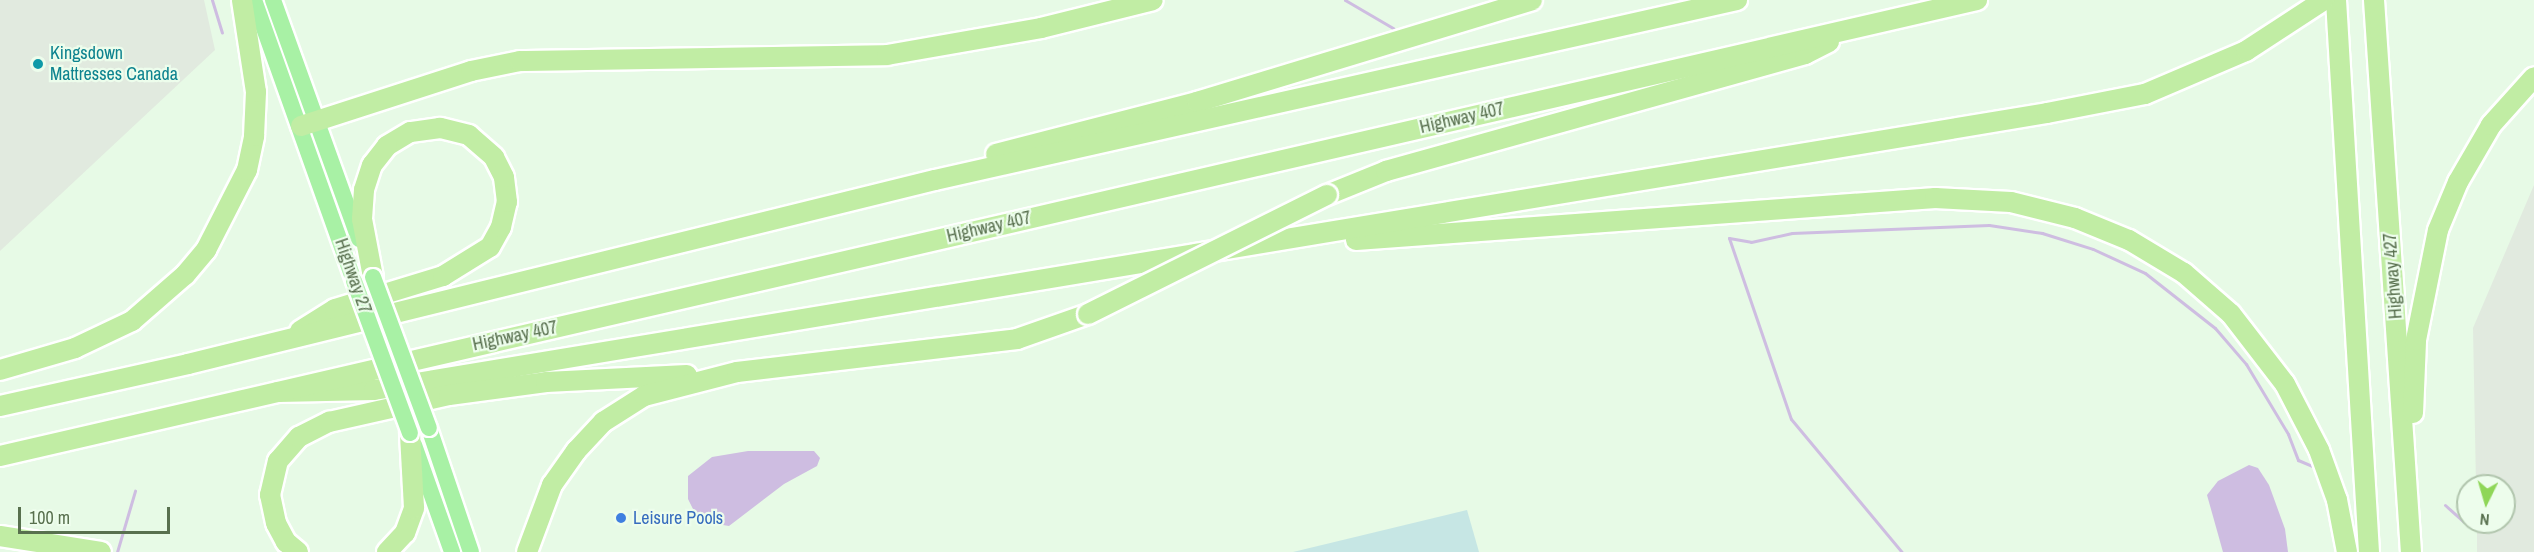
<!DOCTYPE html>
<style>
body{margin:0}
#map{position:relative;width:2534px;height:552px;overflow:hidden;background:#e7fae6;font-family:"Archivo Narrow",sans-serif}
div>[style]{position:absolute}
.industrial>*{inset:0;background:#e1eadf}
.green>*{inset:0;background:#c6e6e4}
.water>*{inset:0;background:#cebde1}
.stream>*{height:3px;margin:-1.5px;padding:0 1.5px;transform-origin:1.5px;border-radius:1.5px;background:#cebde1}
.roads{filter:drop-shadow(2px 0 #fff) drop-shadow(-2px 0 #fff) drop-shadow(0 2px #fff) drop-shadow(0 -2px #fff)}
.major>*{height:16px;margin:-8px;padding:0 8px;transform-origin:8px;border-radius:8px;background:#a8f1a5}
.highway>*{height:20px;margin:-10px;padding:0 10px;transform-origin:10px;border-radius:10px;background:#c1eda4}
.bridges{filter:drop-shadow(2px 0 #fff) drop-shadow(-2px 0 #fff) drop-shadow(0 2px #fff) drop-shadow(0 -2px #fff)}
.major-bridge>*{height:16px;margin:-8px;padding:0 8px;transform-origin:8px;border-radius:8px;background:#a8f1a5}
.highway-bridge>*{height:20px;margin:-10px;padding:0 10px;transform-origin:10px;border-radius:10px;background:#c1eda4}
.dots>*{width:16px;height:16px;translate:-50% -50%;box-sizing:border-box;border:3px solid #edfdec;border-radius:50%}
span{translate:-50% -50%;white-space:nowrap;text-align:center;line-height:1.15;-webkit-text-stroke:4.5px #edfdec;paint-order:stroke}
.culture-label{font-size:18px;color:#0d838f}
.left{translate:0 -50%;text-align:left}
.street-label{font-size:18px;color:#58704e}
.shop-label{font-size:18px;color:#366cbe}
.north{position:absolute;left:2456px;top:474px;width:60px;height:60px;box-sizing:border-box;background:#edfdec;border:2px solid #b1c5ad;border-radius:50%;rotate:185deg;font-size:16px;font-weight:700;line-height:24px;text-align:center;color:#58704e}
.north::after{content:'';display:block;margin:auto;width:21px;height:27px;background:#8fd658;clip-path:polygon(50% 0,100% 100%,50% 72%,0 100%)}
.scale{position:absolute;left:18px;top:507px;width:152px;height:27px;box-sizing:border-box;border:3px solid #58704e;border-top:0;padding-left:8px;font-size:18px;line-height:21px;white-space:nowrap;color:#58704e;-webkit-text-stroke:4px #edfdec;paint-order:stroke}
</style>
<div id="map">
<div class="industrial">
<div style="clip-path:polygon(0 0,204px 0,215px 50px,0 251px)"></div>
<div style="clip-path:polygon(2534px 185px,2534px 552px,2477px 552px,2477px 522px,2504px 522px,2504px 486px,2476px 486px,2473px 328px)"></div>
</div>
<div class="green">
<div style="clip-path:polygon(1467px 510px,1479px 552px,1293px 552px)"></div>
</div>
<div class="water">
<div style="clip-path:polygon(748px 451px,814px 451px,820px 458px,817px 466px,784px 484px,729px 526px,699px 521px,688px 499px,688px 476px,712px 457px)"></div>
<div style="clip-path:polygon(2249px 465px,2258px 468px,2269px 485px,2285px 529px,2288px 552px,2223px 552px,2207px 495px,2218px 481px)"></div>
</div>
<div class="stream">
<div style="left:212px;top:0;width:34px;rotate:73deg"></div>
<div style="left:1345px;top:0;width:56px;rotate:30.3deg"></div>
<div style="left:1729px;top:238px;width:22px;rotate:10deg"></div>
<div style="left:1751px;top:242px;width:42px;rotate:-12.4deg"></div>
<div style="left:1792px;top:233px;width:197px;rotate:-2.3deg"></div>
<div style="left:1989px;top:225px;width:54px;rotate:8.6deg"></div>
<div style="left:2042px;top:233px;width:53px;rotate:17.4deg"></div>
<div style="left:2093px;top:249px;width:57px;rotate:24.8deg"></div>
<div style="left:2145px;top:273px;width:89px;rotate:38.2deg"></div>
<div style="left:2215px;top:328px;width:48px;rotate:49.3deg"></div>
<div style="left:2246px;top:364px;width:82px;rotate:59deg"></div>
<div style="left:2288px;top:434px;width:28px;rotate:69deg"></div>
<div style="left:2298px;top:460px;width:15px;rotate:23deg"></div>
<div style="left:1729px;top:238px;width:191px;rotate:71.1deg"></div>
<div style="left:1791px;top:419px;width:173px;rotate:50.2deg"></div>
<div style="left:2445px;top:505px;width:25px;rotate:42deg"></div>
<div style="left:117px;top:552px;width:64px;rotate:-73.6deg"></div>
</div>
<div class="roads">
<div class="major">
<div style="left:254px;top:0;width:298px;rotate:70.4deg"></div>
<div style="left:273px;top:0;width:254px;rotate:70.2deg"></div>
<div style="left:429px;top:428px;width:131px;rotate:71.3deg"></div>
<div style="left:414px;top:445px;width:114px;rotate:70.4deg"></div>
</div>
<div class="highway">
<div style="left:2336px;top:0;width:553px;rotate:86.58deg"></div>
<div style="left:2374px;top:0;width:553px;rotate:86.17deg"></div>
<div style="left:301px;top:126px;width:179px;rotate:-17.9deg"></div>
<div style="left:471px;top:71px;width:50px;rotate:-11.5deg"></div>
<div style="left:520px;top:61px;width:367px;rotate:-0.9deg"></div>
<div style="left:887px;top:55px;width:156px;rotate:-9.9deg"></div>
<div style="left:1041px;top:28px;width:115px;rotate:-14deg"></div>
<div style="left:996px;top:154px;width:208px;rotate:-14.5deg"></div>
<div style="left:1197px;top:102px;width:350px;rotate:-16.9deg"></div>
<div style="left:1327px;top:195px;width:64px;rotate:-22.1deg"></div>
<div style="left:1386px;top:171px;width:435px;rotate:-15.6deg"></div>
<div style="left:1805px;top:54px;width:27px;rotate:-27deg"></div>
<div style="left:1356px;top:240px;width:581px;rotate:-4.15deg"></div>
<div style="left:1935px;top:198px;width:76px;rotate:3deg"></div>
<div style="left:2011px;top:202px;width:66px;rotate:14deg"></div>
<div style="left:2075px;top:218px;width:58px;rotate:22.2deg"></div>
<div style="left:2129px;top:240px;width:64px;rotate:31deg"></div>
<div style="left:2184px;top:273px;width:62px;rotate:41.1deg"></div>
<div style="left:2231px;top:314px;width:88px;rotate:52.4deg"></div>
<div style="left:2285px;top:384px;width:74px;rotate:62.7deg"></div>
<div style="left:2319px;top:450px;width:53px;rotate:70.2deg"></div>
<div style="left:2337px;top:500px;width:53px;rotate:79.1deg"></div>
<div style="left:300px;top:331px;width:41px;rotate:-32.2deg"></div>
<div style="left:335px;top:309px;width:113px;rotate:-17deg"></div>
<div style="left:443px;top:276px;width:55px;rotate:-31.7deg"></div>
<div style="left:490px;top:247px;width:23px;rotate:-61deg"></div>
<div style="left:501px;top:227px;width:26px;rotate:-77deg"></div>
<div style="left:507px;top:202px;width:25px;rotate:-97deg"></div>
<div style="left:504px;top:177px;width:22px;rotate:-117deg"></div>
<div style="left:494px;top:157px;width:33px;rotate:-139deg"></div>
<div style="left:469px;top:135px;width:30px;rotate:-166deg"></div>
<div style="left:440px;top:128px;width:30px;rotate:172deg"></div>
<div style="left:410px;top:132px;width:27px;rotate:149deg"></div>
<div style="left:387px;top:146px;width:24px;rotate:128deg"></div>
<div style="left:372px;top:165px;width:26px;rotate:108deg"></div>
<div style="left:364px;top:190px;width:29px;rotate:94deg"></div>
<div style="left:362px;top:219px;width:59px;rotate:79.3deg"></div>
<div style="left:0;top:370px;width:78px;rotate:-16.3deg"></div>
<div style="left:75px;top:348px;width:63px;rotate:-25.3deg"></div>
<div style="left:132px;top:321px;width:70px;rotate:-41deg"></div>
<div style="left:185px;top:275px;width:33px;rotate:-50deg"></div>
<div style="left:206px;top:250px;width:90px;rotate:-62.9deg"></div>
<div style="left:247px;top:170px;width:35px;rotate:-78deg"></div>
<div style="left:254px;top:136px;width:44px;rotate:-87.4deg"></div>
<div style="left:256px;top:92px;width:93px;rotate:-98.7deg"></div>
<div style="left:278px;top:392px;width:96px;rotate:-1.2deg"></div>
<div style="left:374px;top:390px;width:1696px;rotate:-9.4deg"></div>
<div style="left:2047px;top:113px;width:100px;rotate:-11deg"></div>
<div style="left:2145px;top:94px;width:110px;rotate:-23.1deg"></div>
<div style="left:2246px;top:51px;width:93px;rotate:-33.2deg"></div>
<div style="left:0;top:406px;width:193px;rotate:-12.6deg"></div>
<div style="left:188px;top:364px;width:769px;rotate:-13.84deg"></div>
<div style="left:935px;top:180px;width:822px;rotate:-12.65deg"></div>
<div style="left:2413px;top:413px;width:73px;rotate:-87.6deg"></div>
<div style="left:2416px;top:340px;width:112px;rotate:-78.7deg"></div>
<div style="left:2438px;top:230px;width:52px;rotate:-67.4deg"></div>
<div style="left:2458px;top:182px;width:66px;rotate:-59.9deg"></div>
<div style="left:2491px;top:125px;width:64px;rotate:-48.1deg"></div>
<div style="left:0;top:456px;width:2029px;rotate:-12.99deg"></div>
<div style="left:0;top:536px;width:102px;rotate:9deg"></div>
<div style="left:298px;top:552px;width:16px;rotate:-140deg"></div>
<div style="left:286px;top:542px;width:21px;rotate:-118deg"></div>
<div style="left:276px;top:523px;width:29px;rotate:-102deg"></div>
<div style="left:270px;top:495px;width:35px;rotate:-77deg"></div>
<div style="left:278px;top:461px;width:32px;rotate:-49deg"></div>
<div style="left:299px;top:437px;width:34px;rotate:-27deg"></div>
<div style="left:329px;top:422px;width:123px;rotate:-12.7deg"></div>
<div style="left:449px;top:395px;width:98px;rotate:-7.6deg"></div>
<div style="left:546px;top:382px;width:141px;rotate:-2.8deg"></div>
<div style="left:387px;top:552px;width:26px;rotate:-47deg"></div>
<div style="left:405px;top:533px;width:27px;rotate:-70deg"></div>
<div style="left:414px;top:508px;width:75px;rotate:-93.1deg"></div>
<div style="left:527px;top:552px;width:72px;rotate:-69.5deg"></div>
<div style="left:552px;top:485px;width:42px;rotate:-54.8deg"></div>
<div style="left:576px;top:451px;width:40px;rotate:-47deg"></div>
<div style="left:603px;top:422px;width:49px;rotate:-32.4deg"></div>
<div style="left:644px;top:396px;width:96px;rotate:-14.5deg"></div>
<div style="left:737px;top:372px;width:282px;rotate:-6.7deg"></div>
<div style="left:1017px;top:339px;width:75px;rotate:-19.4deg"></div>
</div>
</div>
<div class="bridges">
<div class="major-bridge">
<div style="left:373px;top:277px;width:161px;rotate:69.7deg"></div>
<div style="left:354px;top:281px;width:162px;rotate:69.8deg"></div>
</div>
<div class="highway-bridge">
<div style="left:1088px;top:314px;width:267px;rotate:-26.5deg"></div>
</div>
</div>
<div class="dots">
<div style="left:38px;top:64px;background:#0f9aa8"></div>
<div style="left:621px;top:518px;background:#3f7fe0"></div>
</div>
<div class="culture-label">
<span class="left" style="left:50px;top:64px">Kingsdown<br>Mattresses Canada</span>
</div>
<div class="street-label">
<span style="left:1462px;top:118px;rotate:-13deg">Highway 407</span>
<span style="left:989px;top:227px;rotate:-13deg">Highway 407</span>
<span style="left:353px;top:276px;rotate:71deg">Highway 27</span>
<span style="left:2393px;top:276px;rotate:-94deg">Highway 427</span>
<span style="left:515px;top:336px;rotate:-12deg">Highway 407</span>
</div>
<div class="shop-label">
<span class="left" style="left:633px;top:518px">Leisure Pools</span>
</div>
<div class="north">N</div>
<div class="scale">100 m</div>
</div>
